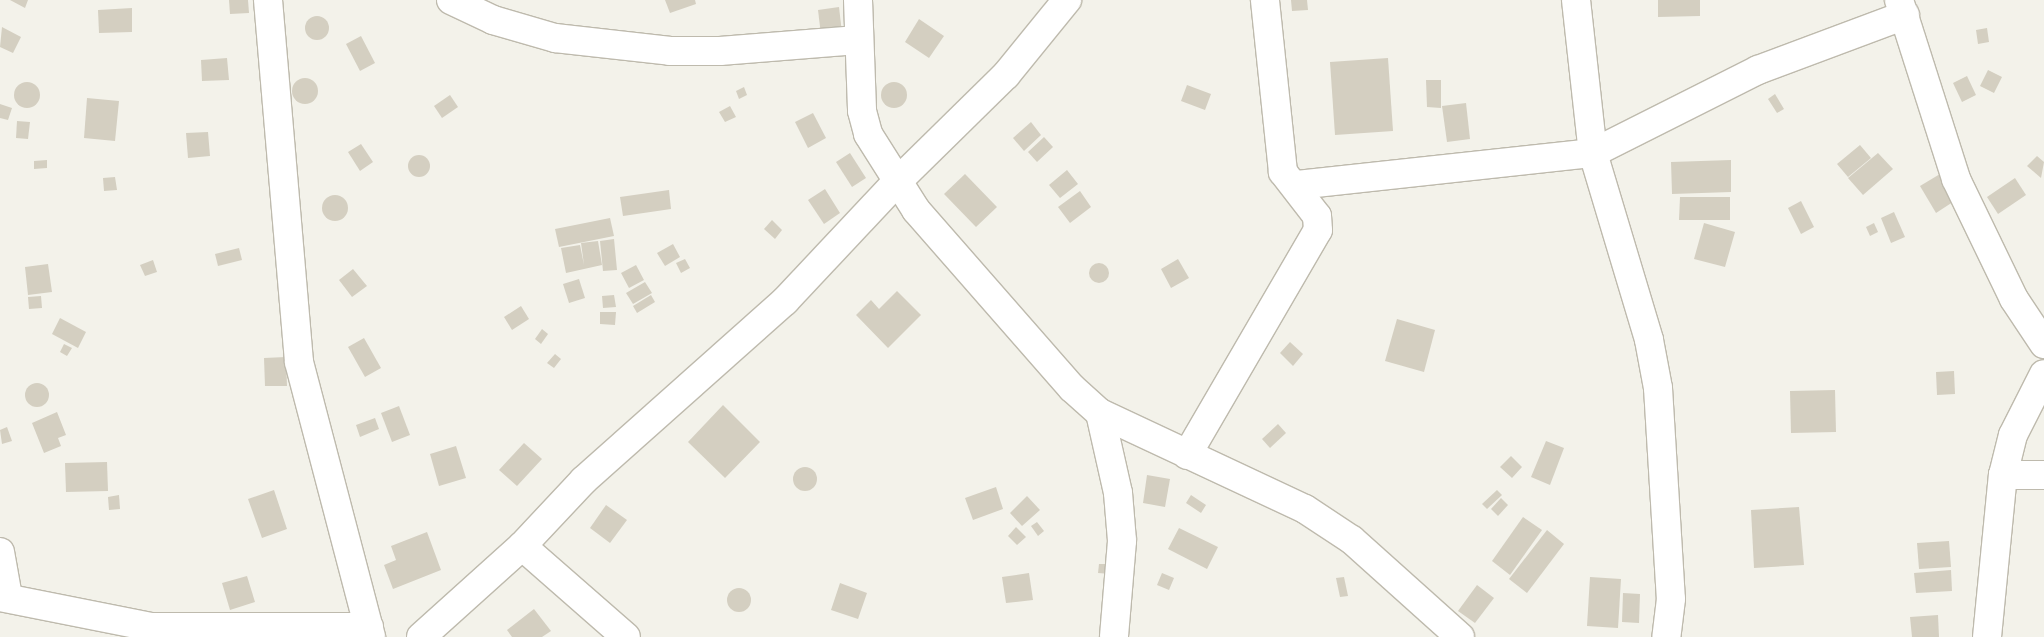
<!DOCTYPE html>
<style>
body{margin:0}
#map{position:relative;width:2044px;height:637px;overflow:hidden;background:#f3f2ea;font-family:Inter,sans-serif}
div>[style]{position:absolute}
.building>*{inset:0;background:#d4cfc1}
.round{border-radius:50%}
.roads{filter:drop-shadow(1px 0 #bebaad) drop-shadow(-1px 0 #bebaad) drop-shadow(0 1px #bebaad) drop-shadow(0 -1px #bebaad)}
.minor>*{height:28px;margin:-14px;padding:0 14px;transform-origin:14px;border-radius:14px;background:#fff}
span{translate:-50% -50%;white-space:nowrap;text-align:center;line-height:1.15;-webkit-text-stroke:4px #fff;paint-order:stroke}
</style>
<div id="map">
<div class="building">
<div style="clip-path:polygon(10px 0,28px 0,25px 8px)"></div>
<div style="clip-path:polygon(229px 0,248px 0,249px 13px,230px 14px)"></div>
<div style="clip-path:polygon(665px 0,695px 0,696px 4px,670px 13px)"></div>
<div style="clip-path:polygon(1291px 0,1307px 0,1308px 10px,1292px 11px)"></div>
<div style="clip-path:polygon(1658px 0,1700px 0,1700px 16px,1658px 17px)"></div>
<div style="clip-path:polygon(839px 7px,842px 33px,821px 35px,818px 10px)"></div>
<div style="clip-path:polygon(132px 8px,132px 32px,99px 33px,98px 10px)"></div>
<div class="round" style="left:305px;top:16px;width:24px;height:24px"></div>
<div style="clip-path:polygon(919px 19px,944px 36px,929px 58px,905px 42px)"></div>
<div style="clip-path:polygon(2px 27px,21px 37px,13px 53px,0 47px)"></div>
<div style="clip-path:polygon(1987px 28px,1989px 42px,1978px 44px,1976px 30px)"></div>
<div style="clip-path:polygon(361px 36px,375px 63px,360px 71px,346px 44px)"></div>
<div style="clip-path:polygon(227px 58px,229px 80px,202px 81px,201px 60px)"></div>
<div style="clip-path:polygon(1388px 58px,1393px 131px,1335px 135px,1330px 62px)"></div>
<div style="clip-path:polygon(1988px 70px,2002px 77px,1994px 93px,1980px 86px)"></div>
<div style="clip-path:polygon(1967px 76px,1976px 95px,1962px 102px,1953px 83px)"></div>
<div class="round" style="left:292px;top:78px;width:26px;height:26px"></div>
<div style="clip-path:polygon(1426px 80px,1441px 80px,1441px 108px,1427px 107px)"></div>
<div class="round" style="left:14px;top:82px;width:26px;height:26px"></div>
<div class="round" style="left:881px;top:82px;width:26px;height:26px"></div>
<div style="clip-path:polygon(1187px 85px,1211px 94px,1205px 110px,1181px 101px)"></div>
<div style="clip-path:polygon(744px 87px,747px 95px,739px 99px,736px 91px)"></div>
<div style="clip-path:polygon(1775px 94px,1784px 109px,1777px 113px,1768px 99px)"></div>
<div style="clip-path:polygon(450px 95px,458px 107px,442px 118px,434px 106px)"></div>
<div style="clip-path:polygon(87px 98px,119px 101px,115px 141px,84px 138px)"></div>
<div style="clip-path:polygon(1466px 103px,1470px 139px,1447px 142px,1442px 106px)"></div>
<div style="clip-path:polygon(0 104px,12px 108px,8px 120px,0 118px)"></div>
<div style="clip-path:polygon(730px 106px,736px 117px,725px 122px,719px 112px)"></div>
<div style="clip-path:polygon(813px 113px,826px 138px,808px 148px,795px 122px)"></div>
<div style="clip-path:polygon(17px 121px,30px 122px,28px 139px,16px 138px)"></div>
<div style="clip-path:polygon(1031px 122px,1041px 135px,1024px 151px,1013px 138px)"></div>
<div style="clip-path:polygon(208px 132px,210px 156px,188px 158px,186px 133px)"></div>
<div style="clip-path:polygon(1044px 137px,1053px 147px,1037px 162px,1028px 152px)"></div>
<div style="clip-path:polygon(361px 144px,373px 162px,360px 171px,348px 152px)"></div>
<div style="clip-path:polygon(1860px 145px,1871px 158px,1848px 177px,1837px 164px)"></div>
<div style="clip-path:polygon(850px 153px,866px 178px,852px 187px,836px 162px)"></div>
<div style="clip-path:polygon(1878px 153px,1893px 169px,1863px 195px,1848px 178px)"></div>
<div class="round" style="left:408px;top:155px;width:22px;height:22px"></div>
<div style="clip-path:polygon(2037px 156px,2044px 162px,2041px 178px,2027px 166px)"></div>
<div style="clip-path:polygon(47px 160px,47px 168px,34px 169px,34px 161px)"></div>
<div style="clip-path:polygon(1731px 160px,1731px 192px,1672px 194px,1671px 162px)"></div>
<div style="clip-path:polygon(1067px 170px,1078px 184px,1060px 198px,1049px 185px)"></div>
<div style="clip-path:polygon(965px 174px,997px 207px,976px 227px,944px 194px)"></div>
<div style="clip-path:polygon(1940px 174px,1956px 200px,1936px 213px,1920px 186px)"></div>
<div style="clip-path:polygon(115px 177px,117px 190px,104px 191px,103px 178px)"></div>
<div style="clip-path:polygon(2015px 178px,2026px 195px,1998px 214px,1987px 197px)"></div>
<div style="clip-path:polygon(825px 189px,840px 213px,824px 224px,808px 200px)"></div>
<div style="clip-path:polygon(669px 190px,671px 209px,623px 216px,620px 197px)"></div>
<div style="clip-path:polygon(1080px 191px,1091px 207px,1070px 223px,1058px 207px)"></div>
<div class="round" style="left:322px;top:195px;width:26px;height:26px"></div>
<div style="clip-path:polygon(1680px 197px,1730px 197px,1730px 220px,1679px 220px)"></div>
<div style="clip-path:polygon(1801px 201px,1814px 227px,1801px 234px,1788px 208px)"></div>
<div style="clip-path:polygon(1894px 212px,1905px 237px,1891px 243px,1881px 218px)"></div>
<div style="clip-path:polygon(610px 218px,614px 236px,559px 247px,555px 229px)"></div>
<div style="clip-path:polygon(772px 220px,782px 230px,775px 239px,764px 229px)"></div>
<div style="clip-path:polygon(1704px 223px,1735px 232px,1725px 267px,1694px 259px)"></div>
<div style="clip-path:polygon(1874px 223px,1878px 232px,1870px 236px,1866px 227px)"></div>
<div style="clip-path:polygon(614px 239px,617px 270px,603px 271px,600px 241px)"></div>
<div style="clip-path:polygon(598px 241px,602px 265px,566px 273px,561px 248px,580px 245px,584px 265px,581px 243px)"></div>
<div style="clip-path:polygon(673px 244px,680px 257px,665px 266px,657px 253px)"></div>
<div style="clip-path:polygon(239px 248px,242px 260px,218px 266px,215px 254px)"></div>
<div style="clip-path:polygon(685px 259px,690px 268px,681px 273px,676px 263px)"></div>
<div style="clip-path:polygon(1178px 259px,1189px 278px,1171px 288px,1161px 269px)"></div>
<div style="clip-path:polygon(153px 260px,157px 272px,145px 276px,140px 265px)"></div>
<div class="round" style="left:1089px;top:263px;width:20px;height:20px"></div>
<div style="clip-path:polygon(48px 264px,52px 292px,28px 295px,25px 267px)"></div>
<div style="clip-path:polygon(636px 265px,644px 280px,629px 288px,621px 273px)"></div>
<div style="clip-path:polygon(353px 269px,367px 286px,352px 297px,339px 280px)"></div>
<div style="clip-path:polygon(579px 279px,585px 298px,569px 303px,563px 284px)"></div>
<div style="clip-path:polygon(645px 282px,652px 293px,633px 304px,626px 293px)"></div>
<div style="clip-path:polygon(897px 291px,921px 315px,888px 348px,856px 315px,871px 300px,879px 309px)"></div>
<div style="clip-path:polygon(614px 295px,616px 307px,603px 308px,602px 296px)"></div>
<div style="clip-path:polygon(651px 295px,655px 302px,637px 313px,633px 306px)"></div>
<div style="clip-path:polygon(41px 296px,42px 308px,29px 309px,28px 297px)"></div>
<div style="clip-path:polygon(521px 306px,529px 319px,512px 330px,504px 317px)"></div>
<div style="clip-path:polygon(600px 312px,616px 312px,615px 325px,600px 324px)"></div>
<div style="clip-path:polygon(60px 318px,86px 332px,78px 348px,52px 334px)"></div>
<div style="clip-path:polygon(1397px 319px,1435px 330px,1424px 372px,1385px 361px)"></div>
<div style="clip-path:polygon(542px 329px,548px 334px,541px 344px,535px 339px)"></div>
<div style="clip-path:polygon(364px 338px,381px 368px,365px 377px,348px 347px)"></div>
<div style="clip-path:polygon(1290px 342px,1303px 354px,1293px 366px,1280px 353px)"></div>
<div style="clip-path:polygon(64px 344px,72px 348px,67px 356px,60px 352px)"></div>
<div style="clip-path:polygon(555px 354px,561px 359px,554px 368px,547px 363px)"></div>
<div style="clip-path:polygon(286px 357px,287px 386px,265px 386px,264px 358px)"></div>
<div style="clip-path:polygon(1954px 371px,1955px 394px,1937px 395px,1936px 372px)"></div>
<div class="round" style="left:25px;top:383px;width:24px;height:24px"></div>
<div style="clip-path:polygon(1835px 390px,1836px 432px,1791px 433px,1790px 391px)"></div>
<div style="clip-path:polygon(723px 405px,760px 442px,725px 478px,688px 442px)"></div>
<div style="clip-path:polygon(399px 406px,410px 435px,392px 442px,381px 413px)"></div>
<div style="clip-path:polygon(57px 412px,66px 435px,58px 438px,61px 446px,44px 453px,32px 423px)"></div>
<div style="clip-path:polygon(375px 418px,379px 429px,360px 437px,356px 425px)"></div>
<div style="clip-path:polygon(1278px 424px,1286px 433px,1270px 448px,1262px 439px)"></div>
<div style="clip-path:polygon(7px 427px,12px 441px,2px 444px,0 430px)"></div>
<div style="clip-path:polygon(1546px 441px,1564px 448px,1550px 485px,1531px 477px)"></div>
<div style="clip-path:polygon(524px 443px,542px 459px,517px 486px,499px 470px)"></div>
<div style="clip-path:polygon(456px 446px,466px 478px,439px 486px,430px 454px)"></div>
<div style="clip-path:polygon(1511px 456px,1522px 467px,1512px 478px,1500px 467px)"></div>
<div style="clip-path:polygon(107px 462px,108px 491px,66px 492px,65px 463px)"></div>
<div class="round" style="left:793px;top:467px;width:24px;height:24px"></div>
<div style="clip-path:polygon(1147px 475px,1170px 479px,1165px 507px,1143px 503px)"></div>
<div style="clip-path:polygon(996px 487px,1003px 509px,973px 520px,965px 498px)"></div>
<div style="clip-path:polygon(274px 490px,287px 529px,262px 538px,248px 499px)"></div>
<div style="clip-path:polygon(1497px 490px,1502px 495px,1487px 509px,1482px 504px)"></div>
<div style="clip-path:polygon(119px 495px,120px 509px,109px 510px,108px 497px)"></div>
<div style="clip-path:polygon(1191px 495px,1206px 505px,1201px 513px,1186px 503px)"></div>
<div style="clip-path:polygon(1027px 496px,1040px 510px,1022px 526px,1010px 513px)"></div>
<div style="clip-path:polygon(1501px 498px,1508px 505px,1498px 516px,1491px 509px)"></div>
<div style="clip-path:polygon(606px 505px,627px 520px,610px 543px,590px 528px)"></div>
<div style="clip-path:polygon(1799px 507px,1804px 565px,1754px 568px,1751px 510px)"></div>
<div style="clip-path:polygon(1523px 517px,1542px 530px,1510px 575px,1492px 561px)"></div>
<div style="clip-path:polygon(1037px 522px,1044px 531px,1038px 536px,1031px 526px)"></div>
<div style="clip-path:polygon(1016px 527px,1026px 537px,1017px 545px,1008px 536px)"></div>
<div style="clip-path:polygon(1179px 528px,1218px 547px,1207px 569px,1168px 549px)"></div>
<div style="clip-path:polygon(1547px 530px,1564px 544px,1527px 593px,1509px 579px)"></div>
<div style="clip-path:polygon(427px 532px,441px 570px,393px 589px,384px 565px,396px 560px,391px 546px)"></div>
<div style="clip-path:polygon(1949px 541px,1951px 567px,1919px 569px,1917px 543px)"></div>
<div style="clip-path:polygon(1099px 564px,1111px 564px,1111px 574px,1098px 573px)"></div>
<div style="clip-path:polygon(1951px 570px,1952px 591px,1916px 593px,1914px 573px)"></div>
<div style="clip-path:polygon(1029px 573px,1033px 600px,1006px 603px,1002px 577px)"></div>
<div style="clip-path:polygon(1162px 573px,1174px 578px,1169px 590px,1157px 585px)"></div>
<div style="clip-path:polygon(247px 576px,255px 602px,230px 610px,222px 583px)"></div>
<div style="clip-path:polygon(1344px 577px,1348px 596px,1340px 597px,1336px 578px)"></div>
<div style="clip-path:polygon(1590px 577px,1621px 579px,1618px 628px,1587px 626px)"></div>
<div style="clip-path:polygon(840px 583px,867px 593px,858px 619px,831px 610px)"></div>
<div style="clip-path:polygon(1477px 585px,1494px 598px,1475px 623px,1458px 611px)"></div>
<div class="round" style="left:727px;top:588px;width:24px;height:24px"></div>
<div style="clip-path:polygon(1623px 593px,1640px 594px,1639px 623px,1622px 622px)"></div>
<div style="clip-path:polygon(534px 609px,551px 631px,542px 637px,512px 637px,507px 630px)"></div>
<div style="clip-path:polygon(1938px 615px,1939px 637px,1912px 637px,1910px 617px)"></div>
</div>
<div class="roads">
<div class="minor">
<div style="left:268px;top:0;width:363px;rotate:85.1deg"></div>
<div style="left:299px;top:362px;width:284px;rotate:75.3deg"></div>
<div style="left:451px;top:0;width:47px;rotate:25.5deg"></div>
<div style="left:493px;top:20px;width:65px;rotate:16.2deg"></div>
<div style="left:555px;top:38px;width:116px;rotate:6.4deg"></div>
<div style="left:670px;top:51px;width:50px"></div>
<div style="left:720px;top:51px;width:138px;rotate:-4.6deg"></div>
<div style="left:858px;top:0;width:111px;rotate:87.9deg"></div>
<div style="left:862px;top:111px;width:24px;rotate:75deg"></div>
<div style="left:868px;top:134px;width:90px;rotate:57.7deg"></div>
<div style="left:916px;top:210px;width:237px;rotate:48.8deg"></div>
<div style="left:1072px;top:388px;width:38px;rotate:42deg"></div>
<div style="left:1100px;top:413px;width:226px;rotate:25.1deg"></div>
<div style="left:1305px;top:509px;width:56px;rotate:33.4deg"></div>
<div style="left:1352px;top:540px;width:145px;rotate:41.9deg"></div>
<div style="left:1576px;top:0;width:154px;rotate:83.7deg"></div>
<div style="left:1593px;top:153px;width:195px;rotate:73.3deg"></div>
<div style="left:1649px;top:340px;width:49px;rotate:79.4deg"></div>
<div style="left:1658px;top:388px;width:211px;rotate:86.5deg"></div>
<div style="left:1671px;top:599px;width:38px;rotate:97deg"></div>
<div style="left:1899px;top:0;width:188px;rotate:72.3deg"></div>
<div style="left:1956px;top:179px;width:133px;rotate:64.2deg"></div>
<div style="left:2014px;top:299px;width:54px;rotate:56.3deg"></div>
<div style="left:1297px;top:185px;width:298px;rotate:-6.2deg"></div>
<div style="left:1593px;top:153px;width:185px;rotate:-26.7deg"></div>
<div style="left:1758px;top:70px;width:157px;rotate:-20.5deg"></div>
<div style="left:1100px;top:413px;width:82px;rotate:77.3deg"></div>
<div style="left:1118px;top:493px;width:48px;rotate:85.2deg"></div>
<div style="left:1122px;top:541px;width:96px;rotate:94.8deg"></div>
<div style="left:1187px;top:455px;width:260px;rotate:-59.8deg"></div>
<div style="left:1318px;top:230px;width:14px;rotate:-94deg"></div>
<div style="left:1317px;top:216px;width:56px;rotate:-127.7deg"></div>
<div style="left:1283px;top:172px;width:173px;rotate:-96deg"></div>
<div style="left:2003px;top:475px;width:41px"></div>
<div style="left:522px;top:546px;width:138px;rotate:41.2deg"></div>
<div style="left:0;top:552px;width:46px;rotate:79.9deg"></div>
<div style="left:0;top:597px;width:154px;rotate:11.2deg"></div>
<div style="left:151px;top:627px;width:218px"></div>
<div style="left:421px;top:637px;width:136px;rotate:-42deg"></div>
<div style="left:522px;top:546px;width:91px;rotate:-46.8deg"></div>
<div style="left:584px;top:480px;width:269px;rotate:-41.7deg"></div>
<div style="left:785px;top:301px;width:162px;rotate:-46.8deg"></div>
<div style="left:896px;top:183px;width:154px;rotate:-44.5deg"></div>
<div style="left:1006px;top:75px;width:97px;rotate:-50.9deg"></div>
<div style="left:1987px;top:637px;width:163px;rotate:-84.4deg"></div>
<div style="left:2003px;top:475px;width:41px;rotate:-76deg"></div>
<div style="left:2013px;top:435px;width:68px;rotate:-63.1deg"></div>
</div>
</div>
</div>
